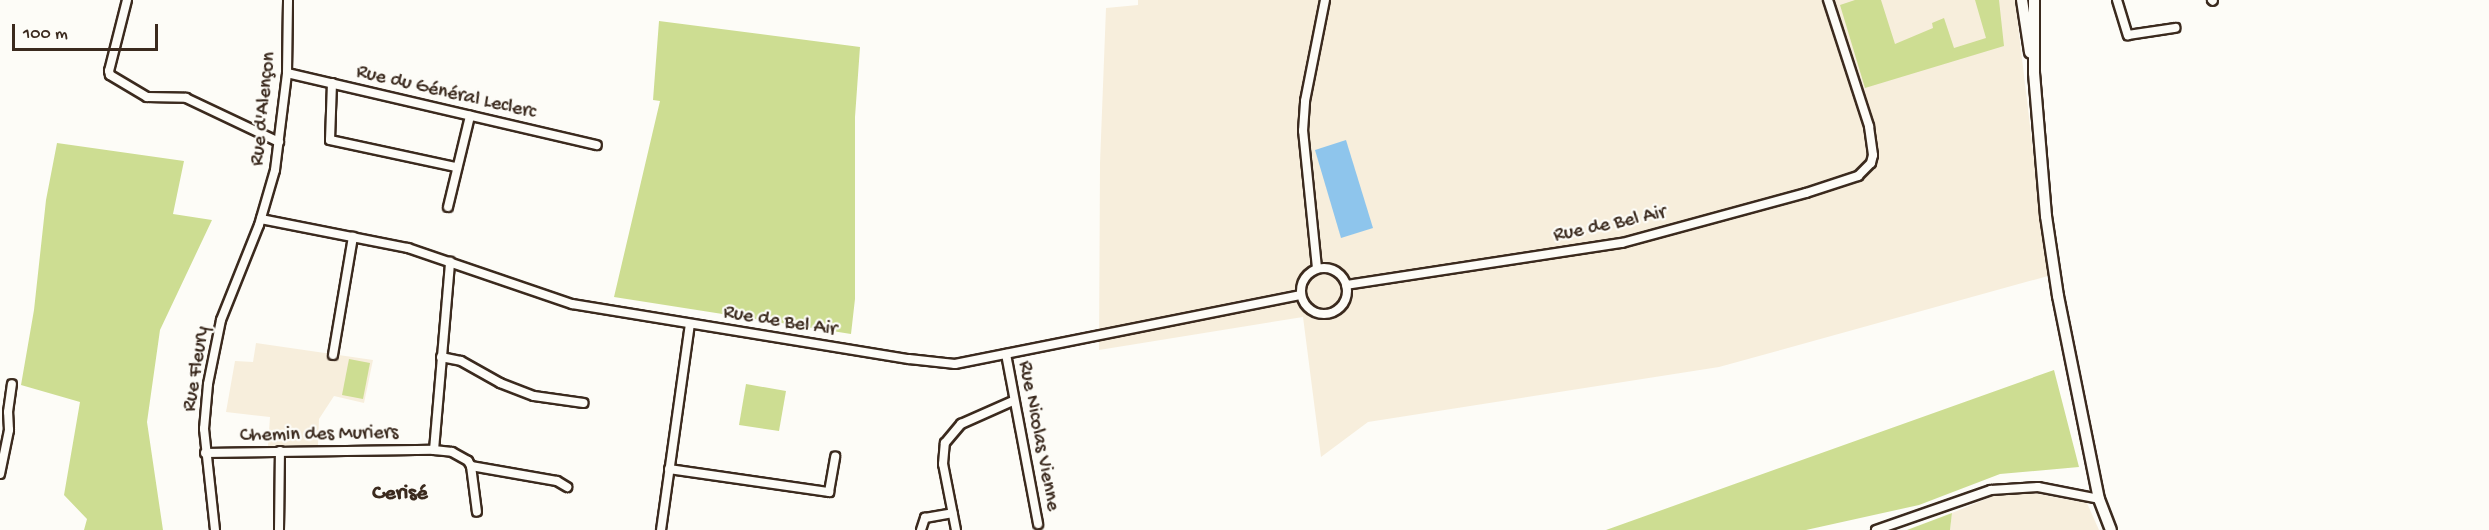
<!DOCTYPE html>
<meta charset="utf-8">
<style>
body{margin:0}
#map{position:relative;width:2489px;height:530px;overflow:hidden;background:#fdfcf7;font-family:"Gochi Hand",sans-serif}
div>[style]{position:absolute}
.built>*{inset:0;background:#f7eedc}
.green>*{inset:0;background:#cddd92}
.water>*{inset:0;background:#8ec5ec}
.roads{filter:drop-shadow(2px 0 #3b2a1e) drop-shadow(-2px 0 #3b2a1e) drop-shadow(0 2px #3b2a1e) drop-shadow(0 -2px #3b2a1e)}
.minor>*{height:8px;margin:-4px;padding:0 4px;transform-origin:4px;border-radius:4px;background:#fdfcf7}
.minor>.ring{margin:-4px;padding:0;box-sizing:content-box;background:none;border:8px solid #fdfcf7;border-radius:50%}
.secondary>*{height:10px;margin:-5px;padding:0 5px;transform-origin:5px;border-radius:5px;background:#fdfcf7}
span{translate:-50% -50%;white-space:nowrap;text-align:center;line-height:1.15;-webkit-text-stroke:4.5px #fdfcf7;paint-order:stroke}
.street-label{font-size:20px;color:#3b2a1e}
.quarter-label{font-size:22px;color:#3b2a1e;font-weight:700}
.scale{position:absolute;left:12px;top:24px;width:146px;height:27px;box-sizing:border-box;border:3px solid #3b2a1e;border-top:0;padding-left:8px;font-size:18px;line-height:21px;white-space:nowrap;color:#3b2a1e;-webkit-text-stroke:4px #fdfcf7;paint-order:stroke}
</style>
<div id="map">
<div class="built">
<div style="clip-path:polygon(1138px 0,2015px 0,2048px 276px,1719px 367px,1368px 422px,1321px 457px,1303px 317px,1099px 350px,1100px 163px,1106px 8px,1138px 5px)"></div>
<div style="clip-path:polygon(256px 343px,373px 360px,364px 403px,334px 396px,319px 419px,318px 445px,268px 446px,270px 417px,226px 412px,235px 361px,253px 362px)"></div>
<div style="clip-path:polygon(2033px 493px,2087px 503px,2099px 530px,1950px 530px,1952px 513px,1993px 496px)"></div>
</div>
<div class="green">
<div style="clip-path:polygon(1855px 0,1881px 0,1895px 44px,1933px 28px,1932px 23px,1944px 18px,1954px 48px,1986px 38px,1975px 0,1999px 0,2004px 46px,1865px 88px,1840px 5px)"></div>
<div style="clip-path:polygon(659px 21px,860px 47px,855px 117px,855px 299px,851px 334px,614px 297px,660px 101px,653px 100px)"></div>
<div style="clip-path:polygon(57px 143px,184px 161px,173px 214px,212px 220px,160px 330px,147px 422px,163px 530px,84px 530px,87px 519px,64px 495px,80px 402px,21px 385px,34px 310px,46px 200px)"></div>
<div style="clip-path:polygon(349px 359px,370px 363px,363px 399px,342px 395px)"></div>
<div style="clip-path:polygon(2054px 370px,2079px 467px,2000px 474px,1919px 505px,1806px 530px,1606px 530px)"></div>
<div style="clip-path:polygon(746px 384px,786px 391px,779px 431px,739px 425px)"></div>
<div style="clip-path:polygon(1952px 513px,1950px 530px,1907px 530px)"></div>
</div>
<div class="water">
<div style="clip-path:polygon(1346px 140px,1373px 228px,1341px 238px,1315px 150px)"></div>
</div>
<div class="roads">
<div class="minor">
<div style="left:127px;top:0;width:73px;rotate:104.2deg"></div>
<div style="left:109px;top:71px;width:4px;rotate:76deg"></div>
<div style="left:110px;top:75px;width:43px;rotate:30.7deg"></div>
<div style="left:147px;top:97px;width:39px;rotate:1deg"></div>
<div style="left:186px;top:98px;width:103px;rotate:25.3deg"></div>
<div style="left:2117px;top:0;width:37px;rotate:73deg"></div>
<div style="left:2128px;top:35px;width:48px;rotate:-8.5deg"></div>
<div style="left:2212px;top:0;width:1px;rotate:45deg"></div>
<div style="left:287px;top:73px;width:318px;rotate:13.1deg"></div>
<div style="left:332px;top:83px;width:57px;rotate:92deg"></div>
<div style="left:330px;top:140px;width:129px;rotate:12.1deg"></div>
<div style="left:448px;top:207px;width:94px;rotate:-76.4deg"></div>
<div style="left:261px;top:219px;width:150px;rotate:11.2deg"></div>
<div style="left:408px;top:248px;width:173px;rotate:18.9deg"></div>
<div style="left:572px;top:304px;width:341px;rotate:9.3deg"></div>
<div style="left:909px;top:359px;width:46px;rotate:6.2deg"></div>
<div style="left:955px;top:364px;width:353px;rotate:-11.3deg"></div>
<div class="ring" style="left:1301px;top:268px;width:38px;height:38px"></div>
<div style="left:1317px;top:268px;width:138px;rotate:-95.8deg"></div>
<div style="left:1303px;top:131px;width:30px;rotate:-86deg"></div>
<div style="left:1305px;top:101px;width:103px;rotate:-78.8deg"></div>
<div style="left:1346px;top:285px;width:279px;rotate:-8.7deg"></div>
<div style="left:1622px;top:243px;width:191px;rotate:-15.2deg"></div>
<div style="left:1806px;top:193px;width:55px;rotate:-18.1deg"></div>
<div style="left:1858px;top:176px;width:18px;rotate:-45deg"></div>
<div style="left:1871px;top:163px;width:8px;rotate:-76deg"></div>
<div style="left:1873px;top:155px;width:29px;rotate:-98deg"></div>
<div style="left:1869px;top:126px;width:133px;rotate:-108deg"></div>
<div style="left:1006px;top:354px;width:173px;rotate:79.3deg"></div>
<div style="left:333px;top:355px;width:120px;rotate:-80.4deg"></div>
<div style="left:441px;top:357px;width:20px;rotate:11deg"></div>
<div style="left:461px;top:361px;width:45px;rotate:29.4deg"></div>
<div style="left:500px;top:383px;width:36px;rotate:21deg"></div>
<div style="left:534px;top:396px;width:50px;rotate:8deg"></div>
<div style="left:434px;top:450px;width:189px;rotate:-85.1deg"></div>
<div style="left:205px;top:453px;width:229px;rotate:-0.8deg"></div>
<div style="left:434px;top:450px;width:18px;rotate:6deg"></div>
<div style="left:452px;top:452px;width:18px;rotate:29deg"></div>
<div style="left:468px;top:461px;width:6px;rotate:59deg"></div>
<div style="left:471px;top:466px;width:46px;rotate:82.6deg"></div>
<div style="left:471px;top:466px;width:87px;rotate:9.9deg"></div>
<div style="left:557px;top:481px;width:12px;rotate:31deg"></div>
<div style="left:669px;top:469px;width:162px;rotate:8.2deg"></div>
<div style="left:829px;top:492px;width:36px;rotate:-80deg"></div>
<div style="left:0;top:474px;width:45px;rotate:-78.4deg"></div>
<div style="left:9px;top:430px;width:18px;rotate:-93deg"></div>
<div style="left:8px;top:412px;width:28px;rotate:-82deg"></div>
<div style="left:215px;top:530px;width:102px;rotate:-96.2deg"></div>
<div style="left:204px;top:429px;width:45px;rotate:-84.9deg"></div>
<div style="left:208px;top:384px;width:65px;rotate:-78.5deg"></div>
<div style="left:221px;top:320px;width:102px;rotate:-68.2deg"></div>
<div style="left:259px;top:225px;width:57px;rotate:-73.8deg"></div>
<div style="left:275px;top:170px;width:98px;rotate:-82.9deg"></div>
<div style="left:287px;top:73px;width:73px;rotate:-89.2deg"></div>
<div style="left:279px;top:530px;width:79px;rotate:-89.3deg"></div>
<div style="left:661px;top:530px;width:208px;rotate:-82deg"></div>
<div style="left:921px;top:530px;width:13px;rotate:-72deg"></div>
<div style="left:925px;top:518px;width:28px;rotate:-10deg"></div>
<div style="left:956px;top:530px;width:67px;rotate:-101.1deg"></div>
<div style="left:943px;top:464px;width:21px;rotate:-85deg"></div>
<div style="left:945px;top:443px;width:25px;rotate:-50deg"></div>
<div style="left:961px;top:424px;width:57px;rotate:-23.9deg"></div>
<div style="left:1876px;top:530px;width:122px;rotate:-19.2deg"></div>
<div style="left:1991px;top:490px;width:47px;rotate:-3.7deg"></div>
<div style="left:2038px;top:487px;width:62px;rotate:11.1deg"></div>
</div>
<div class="secondary">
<div style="left:2022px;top:0;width:53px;rotate:81.3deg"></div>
<div style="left:2034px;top:0;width:73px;rotate:90deg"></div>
<div style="left:2034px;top:73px;width:144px;rotate:85.2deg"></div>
<div style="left:2046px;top:216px;width:81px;rotate:81.5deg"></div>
<div style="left:2058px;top:296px;width:207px;rotate:78.6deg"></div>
<div style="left:2099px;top:499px;width:33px;rotate:69deg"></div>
</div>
</div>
<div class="street-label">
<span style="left:446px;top:93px;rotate:13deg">Rue du Général Leclerc</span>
<span style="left:264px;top:109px;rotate:-84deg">Rue d'Alençon</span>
<span style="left:1610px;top:225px;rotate:-12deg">Rue de Bel Air</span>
<span style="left:780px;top:322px;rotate:9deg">Rue de Bel Air</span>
<span style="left:197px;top:369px;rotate:-81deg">Rue Fleury</span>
<span style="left:319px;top:435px;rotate:-1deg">Chemin des Muriers</span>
<span style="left:1038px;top:436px;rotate:79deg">Rue Nicolas Vienne</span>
</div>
<div class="quarter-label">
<span style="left:400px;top:495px">Cerisé</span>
</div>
<div class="scale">100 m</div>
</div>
